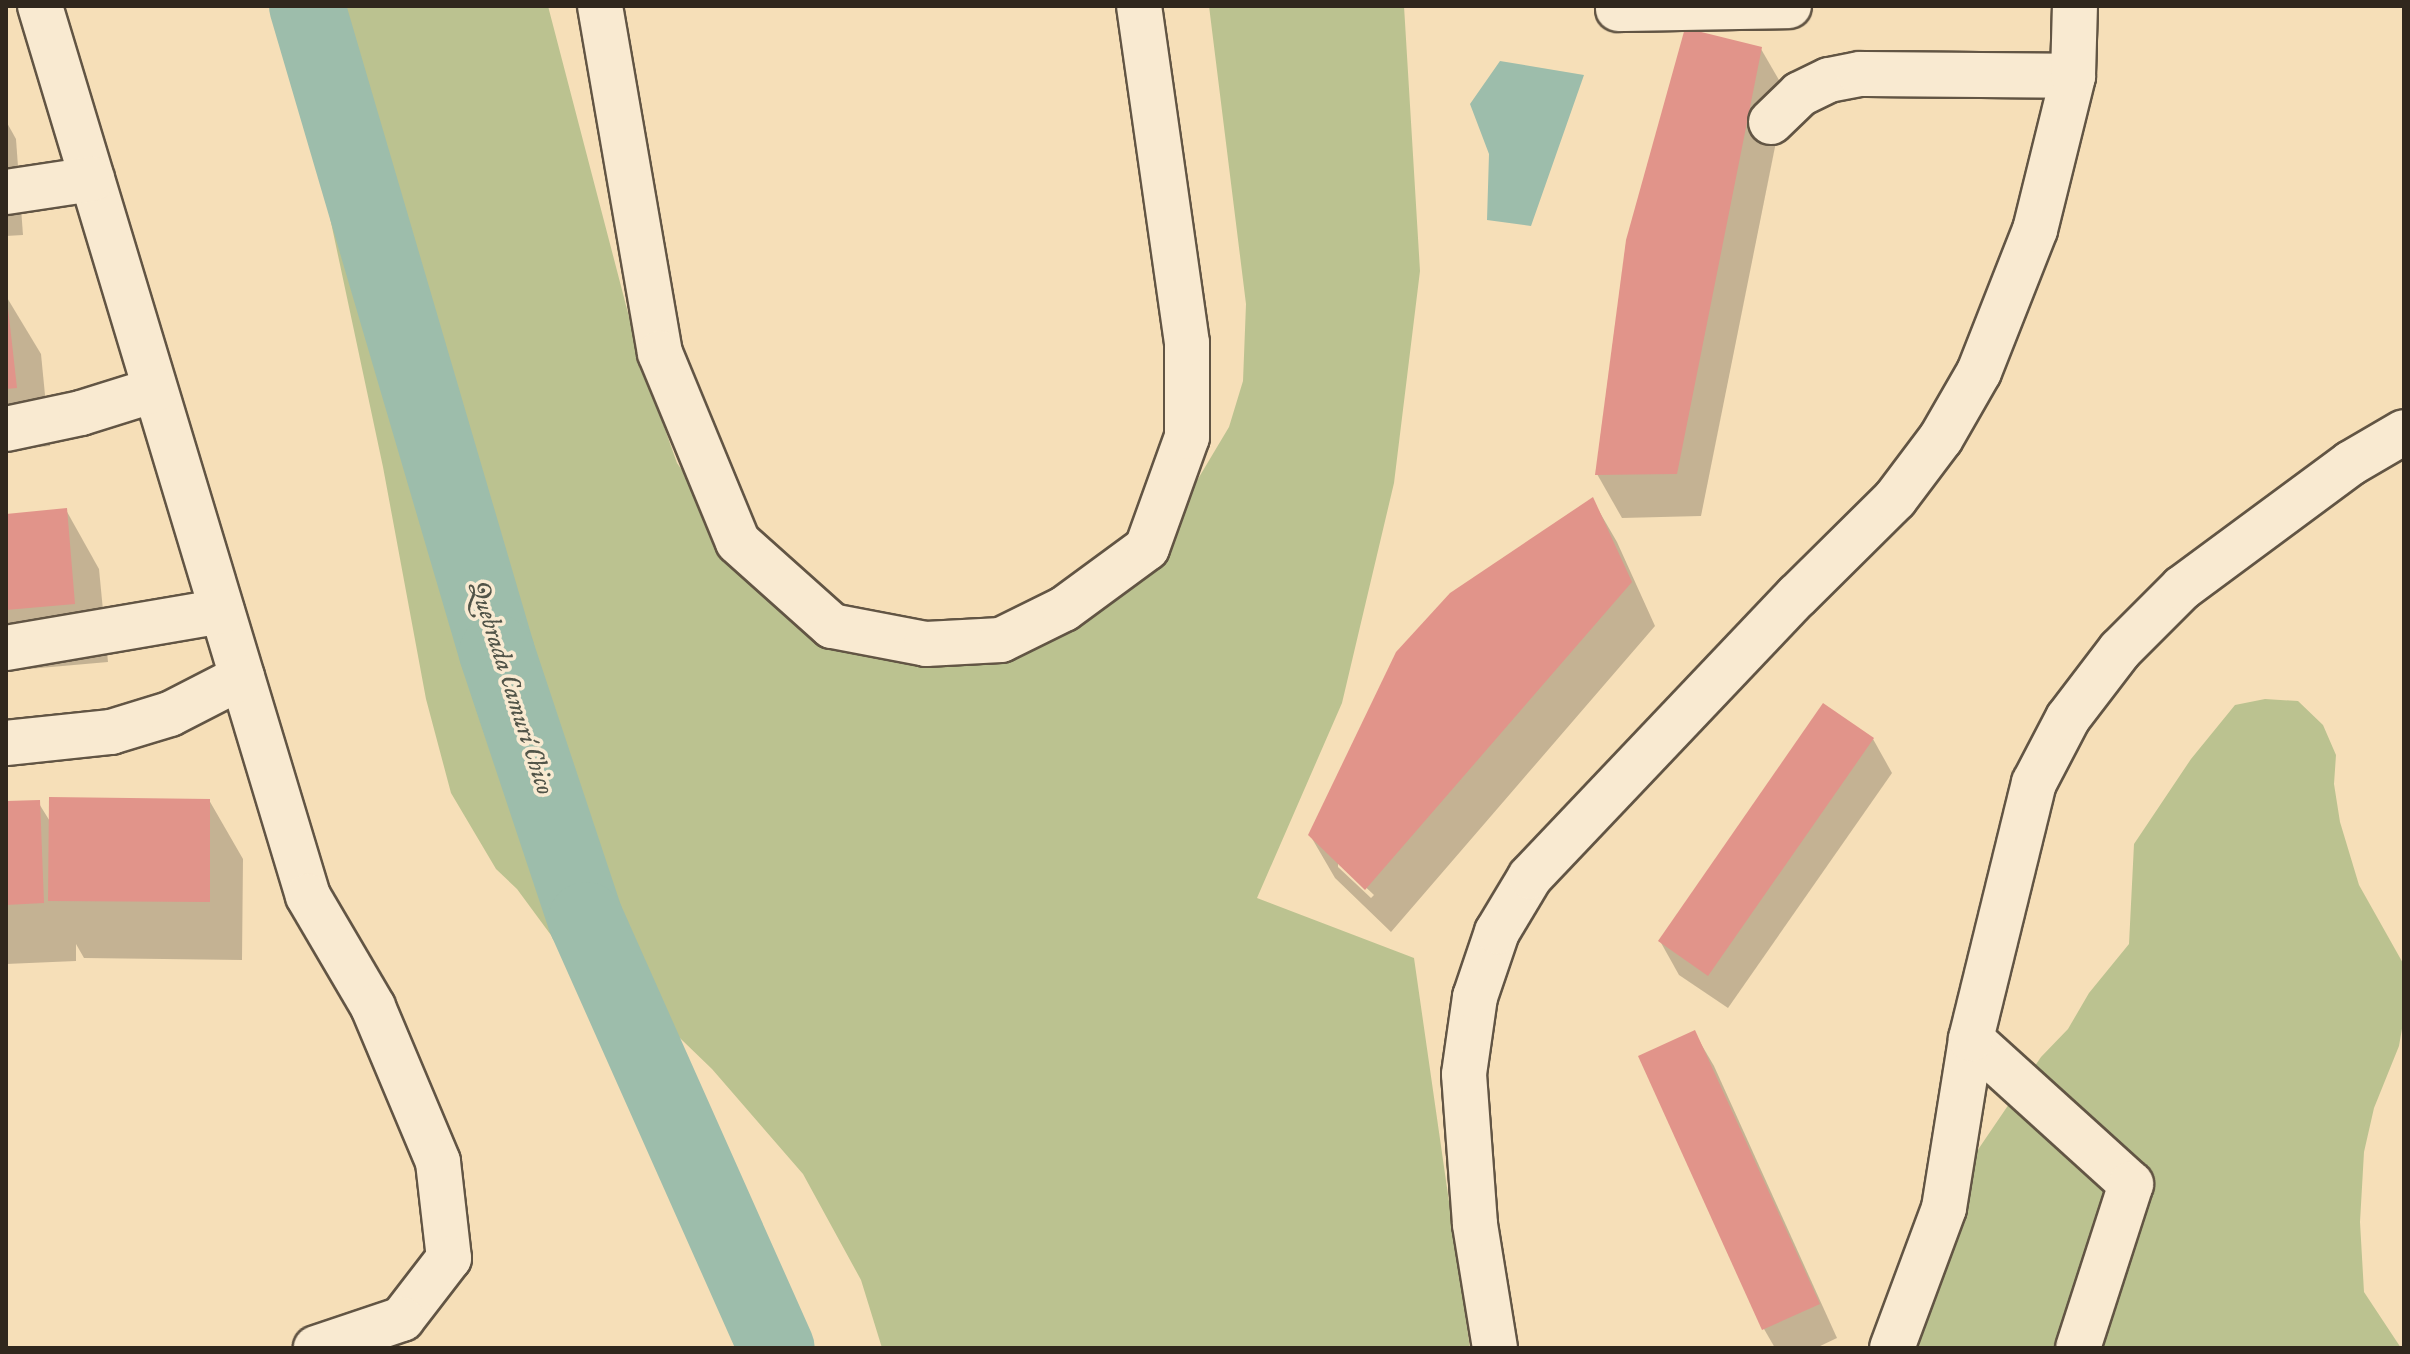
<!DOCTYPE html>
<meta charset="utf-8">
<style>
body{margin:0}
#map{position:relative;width:2410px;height:1354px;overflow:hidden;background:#f6dfb8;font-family:"IM FELL English",serif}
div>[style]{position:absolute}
.green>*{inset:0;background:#bbc290}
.water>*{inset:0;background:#9dbdab}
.shadow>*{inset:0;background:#0003}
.river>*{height:76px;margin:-38px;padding:0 38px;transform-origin:38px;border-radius:38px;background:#9dbdab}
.building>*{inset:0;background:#e1948a}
.roads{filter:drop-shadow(2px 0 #625544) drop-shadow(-2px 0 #625544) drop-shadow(0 2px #625544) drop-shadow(0 -2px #625544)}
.minor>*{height:44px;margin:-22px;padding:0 22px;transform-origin:22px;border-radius:22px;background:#f9ead1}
span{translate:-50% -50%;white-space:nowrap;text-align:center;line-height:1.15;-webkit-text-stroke:7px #f9ead1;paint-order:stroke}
.water-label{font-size:26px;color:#515448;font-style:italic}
.frame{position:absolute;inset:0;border:8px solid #30271d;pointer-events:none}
</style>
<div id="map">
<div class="green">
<div style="clip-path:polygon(285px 6px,548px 6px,640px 359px,677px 463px,734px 545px,866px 615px,1007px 633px,1183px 504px,1229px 427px,1243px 381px,1246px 304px,1209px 6px,1404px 6px,1420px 271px,1394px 483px,1342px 703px,1257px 898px,1414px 958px,1470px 1348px,882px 1348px,861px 1280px,803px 1174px,712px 1069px,655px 1014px,630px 994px,605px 986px,573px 965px,517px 889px,496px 869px,451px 793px,426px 699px,383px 467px)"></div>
<div style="clip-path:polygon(2265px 699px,2298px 701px,2323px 725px,2336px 755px,2334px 784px,2340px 822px,2359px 885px,2404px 965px,2404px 1017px,2399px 1046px,2374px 1108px,2364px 1152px,2360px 1222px,2364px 1292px,2401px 1348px,1894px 1348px,1973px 1157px,2041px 1057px,2068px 1029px,2089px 993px,2129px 944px,2134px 844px,2191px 759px,2235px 705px)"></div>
</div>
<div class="water">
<div style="clip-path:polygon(1500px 61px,1584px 75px,1531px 226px,1487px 220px,1489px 154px,1470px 104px)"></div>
</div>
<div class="shadow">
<div style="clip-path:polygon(1761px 49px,1786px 92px,1701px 516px,1622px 518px,1597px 474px)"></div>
<div style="clip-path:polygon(6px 121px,16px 139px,23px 235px,6px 236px)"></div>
<div style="clip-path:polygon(6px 296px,41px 354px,50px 446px,6px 450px)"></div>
<div style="clip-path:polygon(evenodd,1592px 499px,1617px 542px,1655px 626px,1391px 932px,1335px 878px,1310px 835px,1592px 499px,1338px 861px,1374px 895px,1371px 898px,1338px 867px,1338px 861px)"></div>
<div style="clip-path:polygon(66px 510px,99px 569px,108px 662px,6px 671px,6px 516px)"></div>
<div style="clip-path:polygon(1873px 739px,1892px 773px,1728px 1008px,1679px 975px,1660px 941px)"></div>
<div style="clip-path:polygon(209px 800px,243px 859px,242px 960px,84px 958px,76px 944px,76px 961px,6px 964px,6px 803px,38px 802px,51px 823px)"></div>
<div style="clip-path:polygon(1694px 1032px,1714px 1066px,1837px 1338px,1816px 1348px,1775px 1348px,1764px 1329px)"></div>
</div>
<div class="river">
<div style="left:307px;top:6px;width:674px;rotate:73.63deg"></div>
<div style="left:497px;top:653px;width:281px;rotate:71.6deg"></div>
<div style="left:586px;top:920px;width:469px;rotate:66deg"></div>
</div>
<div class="building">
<div style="clip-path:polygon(1685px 28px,1762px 47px,1677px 474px,1595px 475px,1626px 240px)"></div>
<div style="clip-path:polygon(6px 290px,17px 388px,6px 389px)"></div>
<div style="clip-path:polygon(1593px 497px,1632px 582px,1365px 890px,1308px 835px,1396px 652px,1450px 593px)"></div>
<div style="clip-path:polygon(67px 508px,75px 604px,6px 610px,6px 514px)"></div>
<div style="clip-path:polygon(1823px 703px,1874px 738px,1708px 976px,1658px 941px)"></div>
<div style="clip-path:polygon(49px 797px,210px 799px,210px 902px,48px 901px)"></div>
<div style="clip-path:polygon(40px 800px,44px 903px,6px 905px,6px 801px)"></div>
<div style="clip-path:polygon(1695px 1030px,1820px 1304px,1762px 1330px,1638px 1056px)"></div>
</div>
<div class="roads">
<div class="minor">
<div style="left:40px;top:6px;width:929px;rotate:73.24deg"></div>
<div style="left:308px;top:896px;width:129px;rotate:59.6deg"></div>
<div style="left:373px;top:1007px;width:168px;rotate:67.2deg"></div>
<div style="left:438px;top:1162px;width:97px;rotate:83.5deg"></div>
<div style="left:449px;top:1258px;width:77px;rotate:127.6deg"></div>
<div style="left:402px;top:1319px;width:91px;rotate:161.4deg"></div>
<div style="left:600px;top:6px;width:352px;rotate:80.2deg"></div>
<div style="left:660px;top:353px;width:204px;rotate:67.6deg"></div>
<div style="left:738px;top:542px;width:126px;rotate:41.8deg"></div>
<div style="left:832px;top:626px;width:96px;rotate:10.8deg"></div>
<div style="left:926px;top:644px;width:75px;rotate:-3.1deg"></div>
<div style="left:1001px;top:640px;width:70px;rotate:-26.2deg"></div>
<div style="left:1064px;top:609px;width:103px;rotate:-36.3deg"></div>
<div style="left:1147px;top:548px;width:118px;rotate:-70.2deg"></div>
<div style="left:1187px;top:437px;width:94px;rotate:-90deg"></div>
<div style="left:1187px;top:343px;width:340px;rotate:-98.1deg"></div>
<div style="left:1618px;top:9px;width:171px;rotate:-1deg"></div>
<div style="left:1771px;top:122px;width:40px;rotate:-44deg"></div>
<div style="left:1800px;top:94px;width:32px;rotate:-26deg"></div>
<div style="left:1829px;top:80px;width:32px;rotate:-11deg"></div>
<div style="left:1860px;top:74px;width:213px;rotate:0.5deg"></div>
<div style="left:6px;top:192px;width:87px;rotate:-8.6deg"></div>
<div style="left:6px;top:429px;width:77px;rotate:-12deg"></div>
<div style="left:81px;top:413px;width:77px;rotate:-17.3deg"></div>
<div style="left:6px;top:648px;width:219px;rotate:-9.7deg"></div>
<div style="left:6px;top:743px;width:106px;rotate:-6deg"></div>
<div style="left:111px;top:732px;width:62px;rotate:-17deg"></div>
<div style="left:170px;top:714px;width:81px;rotate:-27.2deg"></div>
<div style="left:1971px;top:1039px;width:216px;rotate:42.2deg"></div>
<div style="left:2131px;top:1184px;width:172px;rotate:107.9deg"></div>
<div style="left:1495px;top:1348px;width:126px;rotate:-99.2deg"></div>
<div style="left:1475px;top:1224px;width:150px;rotate:-94.2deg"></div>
<div style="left:1464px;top:1074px;width:78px;rotate:-81.9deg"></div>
<div style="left:1475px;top:997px;width:69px;rotate:-71.3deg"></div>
<div style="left:1497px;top:932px;width:64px;rotate:-59deg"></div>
<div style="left:1530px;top:877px;width:388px;rotate:-46.5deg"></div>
<div style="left:1797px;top:596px;width:138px;rotate:-44.7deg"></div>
<div style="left:1895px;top:499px;width:76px;rotate:-53deg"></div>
<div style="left:1941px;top:438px;width:76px;rotate:-60.1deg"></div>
<div style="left:1979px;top:372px;width:153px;rotate:-68.5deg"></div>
<div style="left:2035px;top:230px;width:159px;rotate:-76.1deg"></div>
<div style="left:2073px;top:76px;width:70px;rotate:-88.4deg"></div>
<div style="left:1892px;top:1348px;width:149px;rotate:-69.6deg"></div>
<div style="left:1944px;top:1208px;width:171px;rotate:-80.9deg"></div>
<div style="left:1971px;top:1039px;width:264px;rotate:-76.2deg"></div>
<div style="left:2034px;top:783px;width:73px;rotate:-62.4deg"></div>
<div style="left:2068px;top:718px;width:86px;rotate:-52.6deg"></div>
<div style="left:2120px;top:650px;width:88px;rotate:-45deg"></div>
<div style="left:2182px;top:588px;width:210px;rotate:-36.5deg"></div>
<div style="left:2351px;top:463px;width:61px;rotate:-30.3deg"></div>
</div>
</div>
<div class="water-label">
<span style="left:511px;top:688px;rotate:72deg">Quebrada Camurí Chico</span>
</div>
<div class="frame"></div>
</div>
